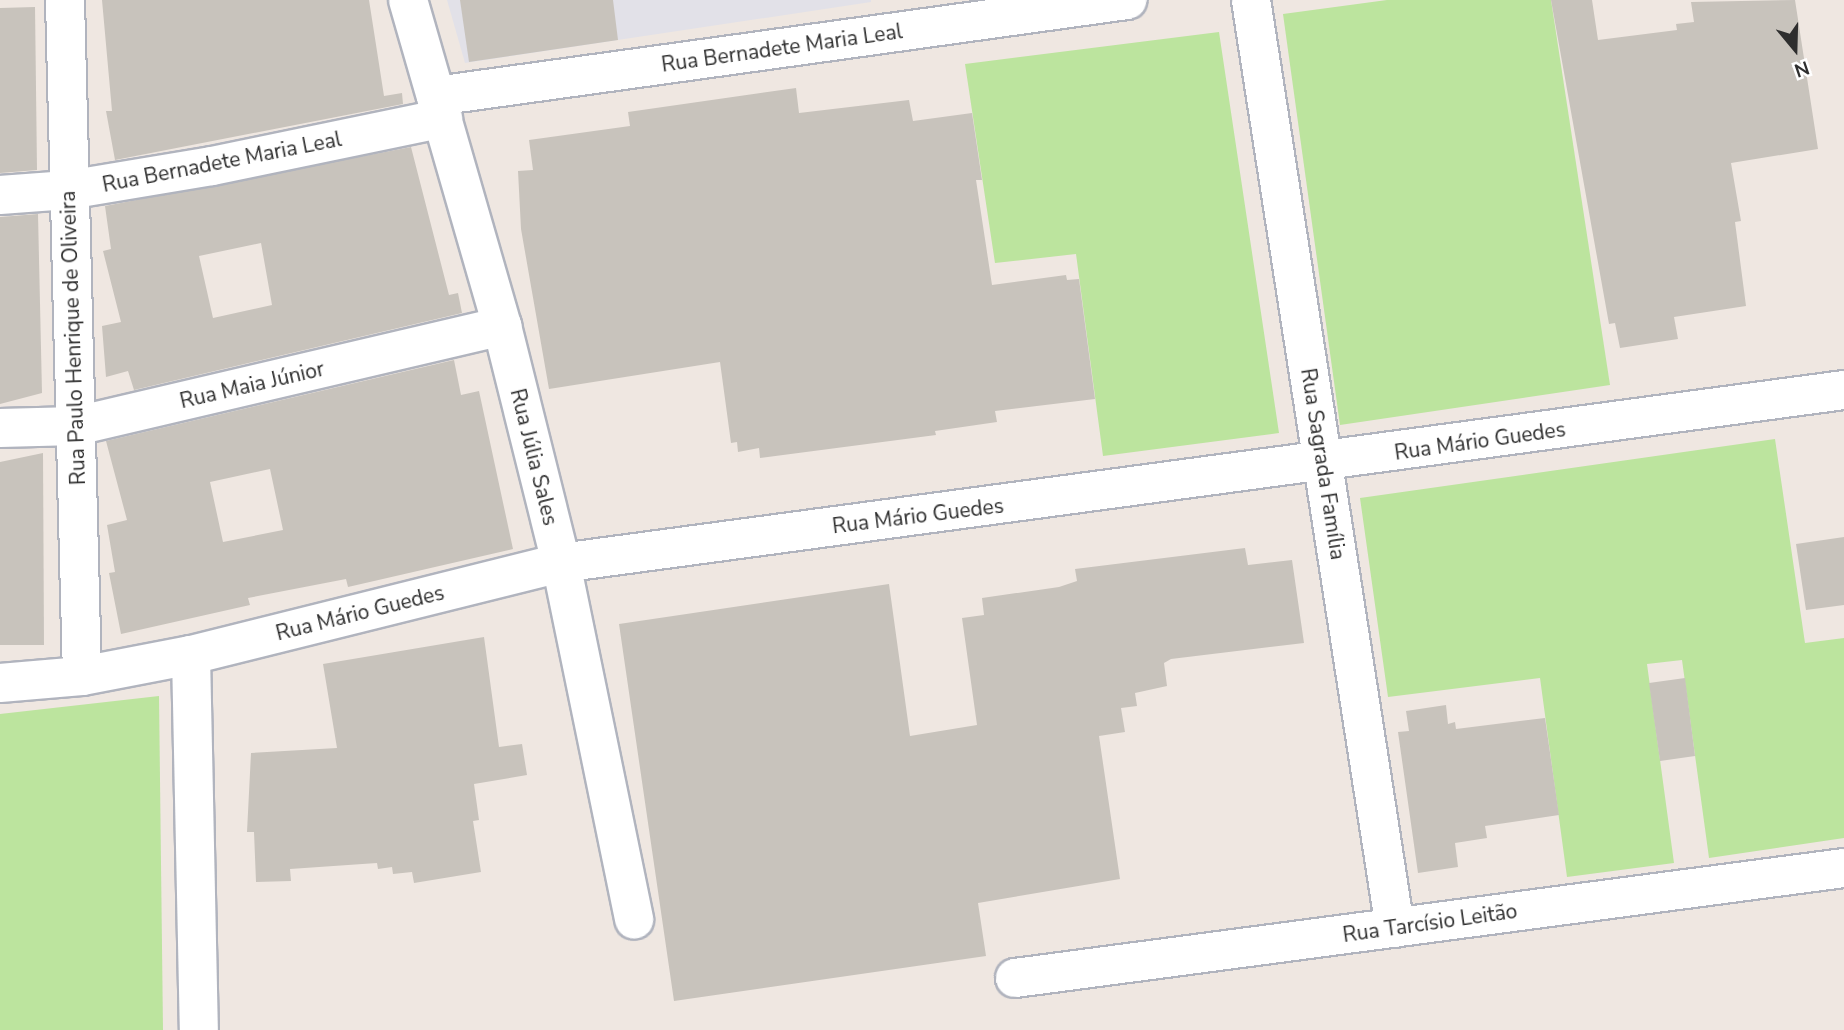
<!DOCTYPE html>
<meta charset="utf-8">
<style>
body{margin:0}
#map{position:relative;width:1844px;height:1030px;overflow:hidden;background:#efe7e1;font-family:"Nunito Sans",sans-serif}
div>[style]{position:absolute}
.industrial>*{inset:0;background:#e2e1e8}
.green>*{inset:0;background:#bce49e}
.building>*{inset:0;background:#c8c3bc}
.roads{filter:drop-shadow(2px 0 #b1b4be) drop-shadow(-2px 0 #b1b4be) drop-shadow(0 2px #b1b4be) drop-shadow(0 -2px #b1b4be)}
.minor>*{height:38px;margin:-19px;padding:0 19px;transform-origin:19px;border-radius:19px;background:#fff}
span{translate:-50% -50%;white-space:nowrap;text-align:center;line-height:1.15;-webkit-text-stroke:7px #fff;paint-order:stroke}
.street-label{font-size:21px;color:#2e2e2e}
.north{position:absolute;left:1760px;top:14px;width:70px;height:70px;-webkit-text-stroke:5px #fff;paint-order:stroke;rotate:161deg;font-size:19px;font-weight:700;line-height:28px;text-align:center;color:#2e2e2e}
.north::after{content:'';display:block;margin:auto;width:24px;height:32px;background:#2e2e2e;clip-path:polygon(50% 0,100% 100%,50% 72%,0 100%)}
</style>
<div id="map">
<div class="industrial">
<div style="clip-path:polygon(447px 0,871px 0,871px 2px,465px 63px)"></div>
</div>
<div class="green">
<div style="clip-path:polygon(1387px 0,1551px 0,1610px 385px,1340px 425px,1283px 14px)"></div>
<div style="clip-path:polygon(1219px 32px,1279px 433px,1103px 456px,1076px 254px,995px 263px,965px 64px)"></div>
<div style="clip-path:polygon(1775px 439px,1805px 643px,1844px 638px,1844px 838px,1709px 858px,1682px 660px,1647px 664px,1674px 863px,1567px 877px,1540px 678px,1388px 697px,1360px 498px)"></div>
<div style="clip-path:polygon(159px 696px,163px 1030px,0 1030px,0 714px)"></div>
</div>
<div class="building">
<div style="clip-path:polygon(102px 0,369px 0,384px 96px,402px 93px,403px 104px,115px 160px,106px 111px,112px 111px)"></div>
<div style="clip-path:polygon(460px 0,613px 0,618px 40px,469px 62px)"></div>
<div style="clip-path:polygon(1551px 0,1592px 0,1598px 40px,1677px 30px,1676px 24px,1694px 22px,1691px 2px,1795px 0,1818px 149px,1731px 163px,1741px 221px,1735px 222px,1746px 306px,1674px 317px,1678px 339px,1620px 348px,1615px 323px,1609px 324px)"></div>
<div style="clip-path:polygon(35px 7px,37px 170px,0 173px,0 8px)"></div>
<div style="clip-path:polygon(796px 88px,799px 113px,909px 100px,913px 121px,972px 113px,982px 180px,976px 180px,992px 285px,1066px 275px,1067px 280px,1079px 279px,1095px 399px,995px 411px,997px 422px,935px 431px,936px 435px,760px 458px,759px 448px,738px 452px,737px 442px,731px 443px,720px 362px,549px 389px,521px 229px,518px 171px,533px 170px,529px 140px,630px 126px,628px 112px)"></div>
<div style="clip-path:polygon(evenodd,411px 147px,449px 295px,458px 293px,462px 313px,134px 390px,128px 371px,106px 377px,102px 326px,121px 322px,103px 251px,111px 249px,105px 206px,411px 147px,261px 243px,272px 305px,213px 318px,199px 256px,261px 243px)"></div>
<div style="clip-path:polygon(38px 214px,42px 393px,0 404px,0 217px)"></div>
<div style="clip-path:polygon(evenodd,454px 360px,461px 395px,479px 391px,513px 549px,348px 587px,346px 579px,248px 598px,250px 605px,121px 634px,109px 573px,115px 572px,107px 525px,127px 520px,106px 441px,454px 360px,270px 469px,283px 530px,223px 542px,210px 482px,270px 469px)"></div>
<div style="clip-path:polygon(43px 453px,44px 645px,0 645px,0 462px)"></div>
<div style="clip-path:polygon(1844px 537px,1844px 605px,1806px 610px,1796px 544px)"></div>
<div style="clip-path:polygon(1245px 548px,1248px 565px,1292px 560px,1304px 643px,1171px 659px,1164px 663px,1167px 686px,1135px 693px,1137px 706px,1121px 708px,1125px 732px,1099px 736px,1120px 879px,978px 903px,986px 956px,674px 1001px,619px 624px,889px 584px,910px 736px,977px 725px,962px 618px,984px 615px,982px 598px,1059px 587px,1077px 581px,1075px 569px)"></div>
<div style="clip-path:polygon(484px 637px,499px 747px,522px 744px,527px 775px,474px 784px,479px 820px,473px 821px,481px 872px,414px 883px,412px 872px,393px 874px,392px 867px,378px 869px,377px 863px,290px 869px,291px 881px,256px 882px,254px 832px,247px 832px,251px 753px,337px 748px,323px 664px)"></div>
<div style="clip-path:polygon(1685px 678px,1695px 756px,1660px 761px,1649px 683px)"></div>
<div style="clip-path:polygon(1446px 705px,1448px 724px,1455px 722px,1456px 729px,1545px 718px,1559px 815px,1485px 826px,1487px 838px,1455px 843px,1458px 867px,1418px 873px,1398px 732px,1409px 731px,1406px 711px)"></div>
</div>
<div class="roads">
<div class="minor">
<div style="left:65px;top:0;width:676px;rotate:88.56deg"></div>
<div style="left:408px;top:0;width:339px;rotate:73.9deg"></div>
<div style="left:502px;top:326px;width:244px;rotate:76deg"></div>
<div style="left:561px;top:563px;width:364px;rotate:78.4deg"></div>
<div style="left:1251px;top:0;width:939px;rotate:81.18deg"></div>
<div style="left:436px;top:96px;width:698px;rotate:-7.91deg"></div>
<div style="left:0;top:195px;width:68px;rotate:-4.2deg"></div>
<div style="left:68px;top:190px;width:146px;rotate:-9.5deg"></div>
<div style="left:212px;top:166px;width:236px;rotate:-11.7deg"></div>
<div style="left:0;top:428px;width:76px;rotate:-1.5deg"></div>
<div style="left:76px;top:426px;width:438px;rotate:-13.2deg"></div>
<div style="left:191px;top:655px;width:375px;rotate:88.8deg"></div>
<div style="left:0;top:683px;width:82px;rotate:-4.9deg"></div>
<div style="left:82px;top:676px;width:111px;rotate:-10.9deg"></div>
<div style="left:191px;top:655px;width:381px;rotate:-14deg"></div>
<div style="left:561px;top:563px;width:1295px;rotate:-7.68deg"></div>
<div style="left:1015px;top:978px;width:836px;rotate:-7.56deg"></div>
</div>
</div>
<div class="street-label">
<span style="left:782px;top:48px;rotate:-8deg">Rua Bernadete Maria Leal</span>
<span style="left:222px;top:162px;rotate:-11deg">Rua Bernadete Maria Leal</span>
<span style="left:73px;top:338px;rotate:-92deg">Rua Paulo Henrique de Oliveira</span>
<span style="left:252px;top:385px;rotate:-13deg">Rua Maia Júnior</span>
<span style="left:1480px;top:441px;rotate:-8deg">Rua Mário Guedes</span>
<span style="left:534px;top:457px;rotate:76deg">Rua Júlia Sales</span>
<span style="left:1323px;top:464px;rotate:81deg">Rua Sagrada Família</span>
<span style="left:918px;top:516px;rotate:-7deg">Rua Mário Guedes</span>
<span style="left:360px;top:613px;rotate:-14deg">Rua Mário Guedes</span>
<span style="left:1430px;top:923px;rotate:-8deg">Rua Tarcísio Leitão</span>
</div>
<div class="north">N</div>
</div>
